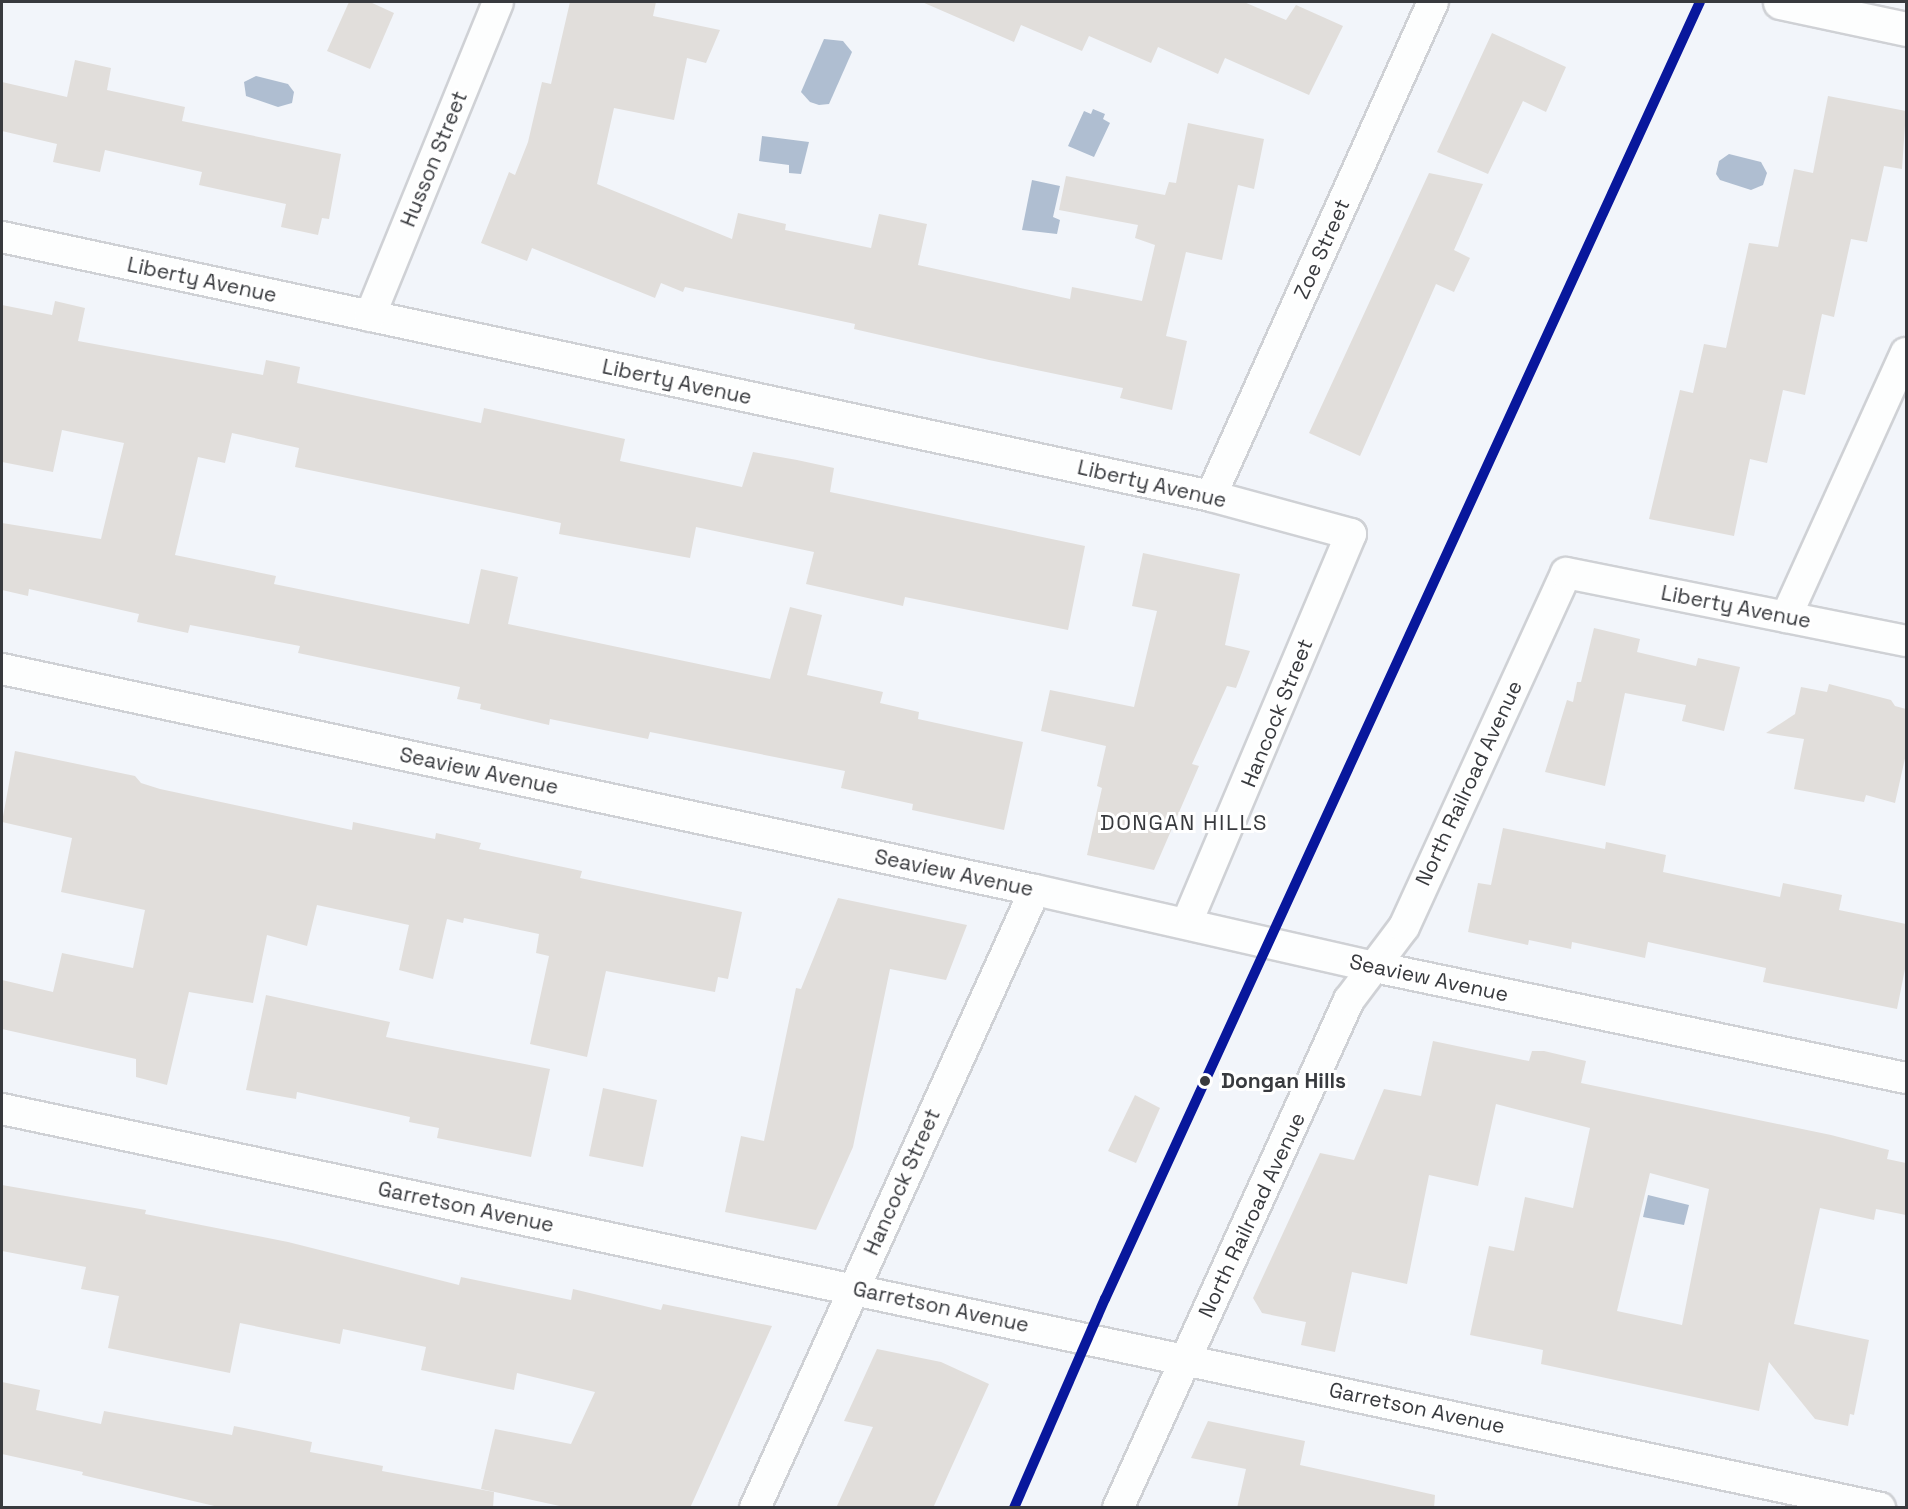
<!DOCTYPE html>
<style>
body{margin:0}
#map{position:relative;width:1908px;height:1509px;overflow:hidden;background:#f2f5fa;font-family:"Space Grotesk",sans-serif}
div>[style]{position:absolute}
.water>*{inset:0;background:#afbed1}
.building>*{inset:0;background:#e1dedb}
.roads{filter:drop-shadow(2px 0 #cfd1d5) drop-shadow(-2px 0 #cfd1d5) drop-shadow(0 2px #cfd1d5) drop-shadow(0 -2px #cfd1d5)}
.street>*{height:30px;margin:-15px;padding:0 15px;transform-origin:15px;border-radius:15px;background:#fdfefe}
.secondary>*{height:33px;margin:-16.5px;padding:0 16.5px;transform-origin:16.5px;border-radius:16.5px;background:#fdfefe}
.metro-1>*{height:10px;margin:-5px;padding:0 5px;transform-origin:5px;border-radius:5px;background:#08179c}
.dots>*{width:16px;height:16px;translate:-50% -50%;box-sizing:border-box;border:3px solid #fff;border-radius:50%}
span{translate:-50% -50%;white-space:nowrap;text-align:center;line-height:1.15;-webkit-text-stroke:6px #fff;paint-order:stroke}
.street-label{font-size:21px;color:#383a3e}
.stop-label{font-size:21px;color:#383a3e;font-weight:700}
.left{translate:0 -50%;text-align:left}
.neighbourhood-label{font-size:22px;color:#383a3e;letter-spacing:1.5px}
.frame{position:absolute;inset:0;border:3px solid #383a3e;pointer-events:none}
</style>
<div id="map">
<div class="water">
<div style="clip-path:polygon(824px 39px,843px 41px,852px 52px,829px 104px,819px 105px,810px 102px,801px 92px)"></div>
<div style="clip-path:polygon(256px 76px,288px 84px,294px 92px,292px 103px,278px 107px,246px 96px,244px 82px)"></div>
<div style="clip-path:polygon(1093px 109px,1105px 114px,1103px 119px,1110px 123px,1094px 157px,1068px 146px,1084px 111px,1091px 114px)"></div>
<div style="clip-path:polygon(762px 136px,809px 142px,801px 174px,789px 173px,789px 165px,759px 161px)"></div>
<div style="clip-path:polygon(1729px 154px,1761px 162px,1767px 173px,1763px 185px,1751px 190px,1720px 180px,1716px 174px,1719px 161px)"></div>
<div style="clip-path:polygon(1032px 180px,1060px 186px,1053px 217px,1060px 220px,1057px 234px,1022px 230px)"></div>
<div style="clip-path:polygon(1648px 1195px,1689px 1205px,1684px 1225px,1643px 1217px)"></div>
</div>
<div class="building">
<div style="clip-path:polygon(349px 2px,370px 2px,394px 13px,370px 69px,327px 51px)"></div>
<div style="clip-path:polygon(570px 2px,656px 2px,653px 16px,720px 30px,706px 63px,687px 58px,674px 120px,614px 108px,597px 184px,732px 239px,738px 213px,786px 224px,785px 230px,871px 248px,879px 214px,927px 224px,918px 265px,1070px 299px,1072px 287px,1142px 301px,1155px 245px,1135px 238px,1138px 225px,1059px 210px,1066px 176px,1165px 195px,1169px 182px,1176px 183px,1188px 123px,1264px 139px,1254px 189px,1238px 185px,1222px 260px,1186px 252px,1166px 336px,1187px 341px,1172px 410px,1120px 398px,1123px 388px,989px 360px,854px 329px,855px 324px,685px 287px,683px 292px,661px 283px,655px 298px,532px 248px,527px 261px,481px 243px,509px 172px,515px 175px,528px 142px,542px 82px,551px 84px)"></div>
<div style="clip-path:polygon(922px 2px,1244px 2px,1286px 20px,1296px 5px,1343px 26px,1309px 95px,1225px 58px,1218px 74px,1158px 47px,1151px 63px,1089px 36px,1082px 51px,1021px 25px,1014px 42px)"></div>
<div style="clip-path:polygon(1492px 33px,1566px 67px,1546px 112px,1523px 101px,1488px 174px,1437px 152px)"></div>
<div style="clip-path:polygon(75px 60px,111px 68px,107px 90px,185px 107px,182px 121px,341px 154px,329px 219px,322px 218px,318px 235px,281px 227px,286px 204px,199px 185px,202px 172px,105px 150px,100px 172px,53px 162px,57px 144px,2px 131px,2px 82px,67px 97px)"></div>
<div style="clip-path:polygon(1828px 96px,1906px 111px,1902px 169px,1884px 166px,1867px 242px,1851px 239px,1834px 317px,1822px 314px,1805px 395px,1783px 390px,1767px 463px,1750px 459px,1734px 536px,1649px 519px,1680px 390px,1693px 393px,1704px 344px,1726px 348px,1749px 243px,1778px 247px,1794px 169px,1813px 173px)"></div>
<div style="clip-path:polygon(1429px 173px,1483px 184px,1454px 250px,1470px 258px,1454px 292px,1436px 284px,1360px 456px,1309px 433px)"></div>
<div style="clip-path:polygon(55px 301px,85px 308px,78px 341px,263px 375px,266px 360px,300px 367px,297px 383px,481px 423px,484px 408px,625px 439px,620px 461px,742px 487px,753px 452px,797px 460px,834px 468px,830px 492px,1085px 546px,1068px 630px,905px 597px,903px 606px,806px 584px,814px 552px,696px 527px,690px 558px,559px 534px,561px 523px,295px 467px,299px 448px,232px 433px,225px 463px,198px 457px,175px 555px,276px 576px,274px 584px,469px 624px,481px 569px,518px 577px,508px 624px,770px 679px,790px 607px,822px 615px,807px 675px,883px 692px,880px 703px,919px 712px,918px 719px,1023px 742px,1004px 830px,912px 810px,913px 804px,841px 788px,845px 771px,650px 732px,648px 739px,550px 719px,549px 725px,480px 709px,481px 704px,457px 699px,460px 687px,298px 653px,300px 646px,190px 625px,188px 633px,137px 622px,139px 614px,29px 589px,28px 596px,2px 590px,2px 523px,101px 539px,124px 443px,62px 430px,53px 472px,2px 462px,2px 305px,52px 315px)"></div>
<div style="clip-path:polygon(1143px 553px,1240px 574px,1225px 645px,1250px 651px,1236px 688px,1227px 686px,1192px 764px,1199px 766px,1154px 870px,1087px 855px,1102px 788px,1097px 786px,1106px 746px,1041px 731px,1050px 690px,1134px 707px,1157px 611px,1132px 606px)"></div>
<div style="clip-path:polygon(1594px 628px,1640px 639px,1637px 652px,1696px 666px,1698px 658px,1740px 667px,1724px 731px,1682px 721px,1686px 705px,1625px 693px,1605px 786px,1545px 772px,1567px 700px,1573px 702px,1577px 682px,1581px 682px)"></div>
<div style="clip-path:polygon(1829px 684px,1891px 700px,1895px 706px,1906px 709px,1906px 754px,1895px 803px,1866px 795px,1864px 802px,1794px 789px,1804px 739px,1766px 733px,1795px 714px,1801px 687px,1827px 692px)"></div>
<div style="clip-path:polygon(15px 751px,135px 776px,141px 783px,160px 789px,352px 830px,353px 822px,435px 839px,436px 833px,481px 843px,479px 849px,582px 871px,580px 878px,742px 912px,728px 979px,718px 977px,715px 992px,606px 971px,587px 1057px,530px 1044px,549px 956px,536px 953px,539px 934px,464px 918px,463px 923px,447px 919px,433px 979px,399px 970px,409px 925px,317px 905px,307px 946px,267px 935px,253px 1003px,189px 992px,167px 1085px,136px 1077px,136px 1059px,2px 1029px,2px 980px,53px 992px,62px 953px,133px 968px,145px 910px,61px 892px,72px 838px,2px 822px)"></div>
<div style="clip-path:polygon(1503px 828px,1605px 849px,1606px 842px,1666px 855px,1663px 872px,1780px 897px,1783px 883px,1842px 895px,1839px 910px,1906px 924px,1906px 964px,1897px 1009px,1763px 982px,1766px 968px,1648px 942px,1645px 958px,1572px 942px,1571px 949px,1529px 940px,1528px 945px,1468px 932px,1478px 883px,1491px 885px)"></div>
<div style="clip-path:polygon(838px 898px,967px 925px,946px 980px,890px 969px,853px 1147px,816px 1230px,725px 1212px,741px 1136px,764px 1141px,796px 988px,801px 989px)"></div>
<div style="clip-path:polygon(266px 995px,390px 1022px,386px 1037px,550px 1069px,531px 1157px,437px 1138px,439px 1128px,409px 1122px,410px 1117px,297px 1092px,296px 1099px,246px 1090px)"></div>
<div style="clip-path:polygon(evenodd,1433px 1041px,1529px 1061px,1532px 1051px,1544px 1051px,1586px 1061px,1581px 1083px,1831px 1135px,1889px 1150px,1887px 1159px,1906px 1163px,1906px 1215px,1876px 1209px,1874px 1220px,1820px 1208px,1794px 1324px,1869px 1340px,1854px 1415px,1850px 1414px,1848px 1426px,1815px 1419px,1769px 1362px,1759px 1411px,1541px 1364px,1543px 1350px,1470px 1335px,1489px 1246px,1514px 1251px,1525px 1197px,1573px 1208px,1590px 1128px,1496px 1104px,1478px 1186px,1429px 1175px,1407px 1284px,1352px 1272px,1335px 1352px,1301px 1345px,1306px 1322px,1262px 1313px,1253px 1298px,1320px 1153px,1354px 1160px,1384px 1089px,1421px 1096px,1433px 1041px,1650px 1173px,1709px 1189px,1682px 1325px,1617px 1311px,1650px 1173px)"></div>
<div style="clip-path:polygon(603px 1088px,657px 1100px,643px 1167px,589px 1156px)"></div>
<div style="clip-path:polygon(1135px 1095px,1160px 1108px,1136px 1163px,1108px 1151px)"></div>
<div style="clip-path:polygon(2px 1185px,146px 1210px,145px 1214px,288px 1242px,459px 1285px,461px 1277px,571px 1300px,573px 1289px,661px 1310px,663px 1304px,772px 1326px,690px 1508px,569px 1508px,481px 1489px,495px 1429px,571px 1444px,595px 1392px,517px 1373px,514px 1390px,421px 1370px,426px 1347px,343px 1329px,340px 1344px,240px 1323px,230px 1373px,108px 1348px,119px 1296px,81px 1289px,86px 1267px,2px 1251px)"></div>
<div style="clip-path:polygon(877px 1349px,941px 1362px,989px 1384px,933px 1508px,836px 1508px,873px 1427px,844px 1421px)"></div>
<div style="clip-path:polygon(2px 1382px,40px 1390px,36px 1410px,101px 1424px,104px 1411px,232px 1435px,234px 1426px,312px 1442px,310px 1452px,383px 1466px,382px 1471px,494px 1492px,493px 1508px,223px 1508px,82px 1475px,83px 1472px,2px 1454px)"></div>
<div style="clip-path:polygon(1208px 1421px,1305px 1441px,1300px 1465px,1435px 1495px,1434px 1508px,1237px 1508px,1246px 1469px,1191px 1458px)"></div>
</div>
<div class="roads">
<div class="street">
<div style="left:2px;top:237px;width:1236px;rotate:12.09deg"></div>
<div style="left:1211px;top:496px;width:145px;rotate:15.2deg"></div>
<div style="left:1351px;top:534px;width:422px;rotate:112.9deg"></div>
<div style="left:370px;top:316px;width:339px;rotate:-67.8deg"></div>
<div style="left:1211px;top:496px;width:542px;rotate:-65.8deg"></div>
<div style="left:1786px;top:617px;width:290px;rotate:-65.6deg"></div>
<div style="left:2px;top:669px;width:1056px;rotate:12.08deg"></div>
<div style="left:1035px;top:890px;width:349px;rotate:12.8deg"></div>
<div style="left:1375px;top:967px;width:542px;rotate:11.81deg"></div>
<div style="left:2px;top:1109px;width:1920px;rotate:11.99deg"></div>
<div style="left:755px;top:1508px;width:678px;rotate:-65.63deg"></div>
<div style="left:1118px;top:1508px;width:558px;rotate:-65.55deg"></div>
<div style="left:1349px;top:1000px;width:91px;rotate:-53deg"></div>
<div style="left:1404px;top:927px;width:389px;rotate:-65.4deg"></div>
<div style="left:1566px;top:573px;width:347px;rotate:11.3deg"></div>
</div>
<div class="secondary">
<div style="left:1780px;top:2px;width:129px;rotate:12.1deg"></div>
</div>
</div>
<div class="metro-1">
<div style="left:1014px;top:1508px;width:228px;rotate:-66.5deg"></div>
<div style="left:1105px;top:1299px;width:1427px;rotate:-65.36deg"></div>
</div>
<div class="dots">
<div style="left:1205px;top:1081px;background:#383a3e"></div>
</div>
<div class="street-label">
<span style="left:434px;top:159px;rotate:-68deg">Husson Street</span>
<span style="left:1322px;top:249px;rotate:-66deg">Zoe Street</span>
<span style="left:202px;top:280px;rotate:12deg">Liberty Avenue</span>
<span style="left:677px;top:382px;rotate:12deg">Liberty Avenue</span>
<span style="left:1152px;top:484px;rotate:13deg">Liberty Avenue</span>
<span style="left:1736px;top:607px;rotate:11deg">Liberty Avenue</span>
<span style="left:1277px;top:713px;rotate:-68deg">Hancock Street</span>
<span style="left:479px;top:771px;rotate:12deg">Seaview Avenue</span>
<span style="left:1469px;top:783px;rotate:-65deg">North Railroad Avenue</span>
<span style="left:954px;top:873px;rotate:12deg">Seaview Avenue</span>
<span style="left:1429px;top:978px;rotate:12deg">Seaview Avenue</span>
<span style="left:902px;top:1182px;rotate:-66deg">Hancock Street</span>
<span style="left:466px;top:1207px;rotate:12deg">Garretson Avenue</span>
<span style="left:1252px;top:1215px;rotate:-65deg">North Railroad Avenue</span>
<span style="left:941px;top:1307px;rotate:12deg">Garretson Avenue</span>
<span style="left:1417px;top:1408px;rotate:12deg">Garretson Avenue</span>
</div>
<div class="stop-label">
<span class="left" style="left:1221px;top:1081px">Dongan Hills</span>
</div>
<div class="neighbourhood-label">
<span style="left:1184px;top:823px">DONGAN HILLS</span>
</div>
<div class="frame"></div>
</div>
